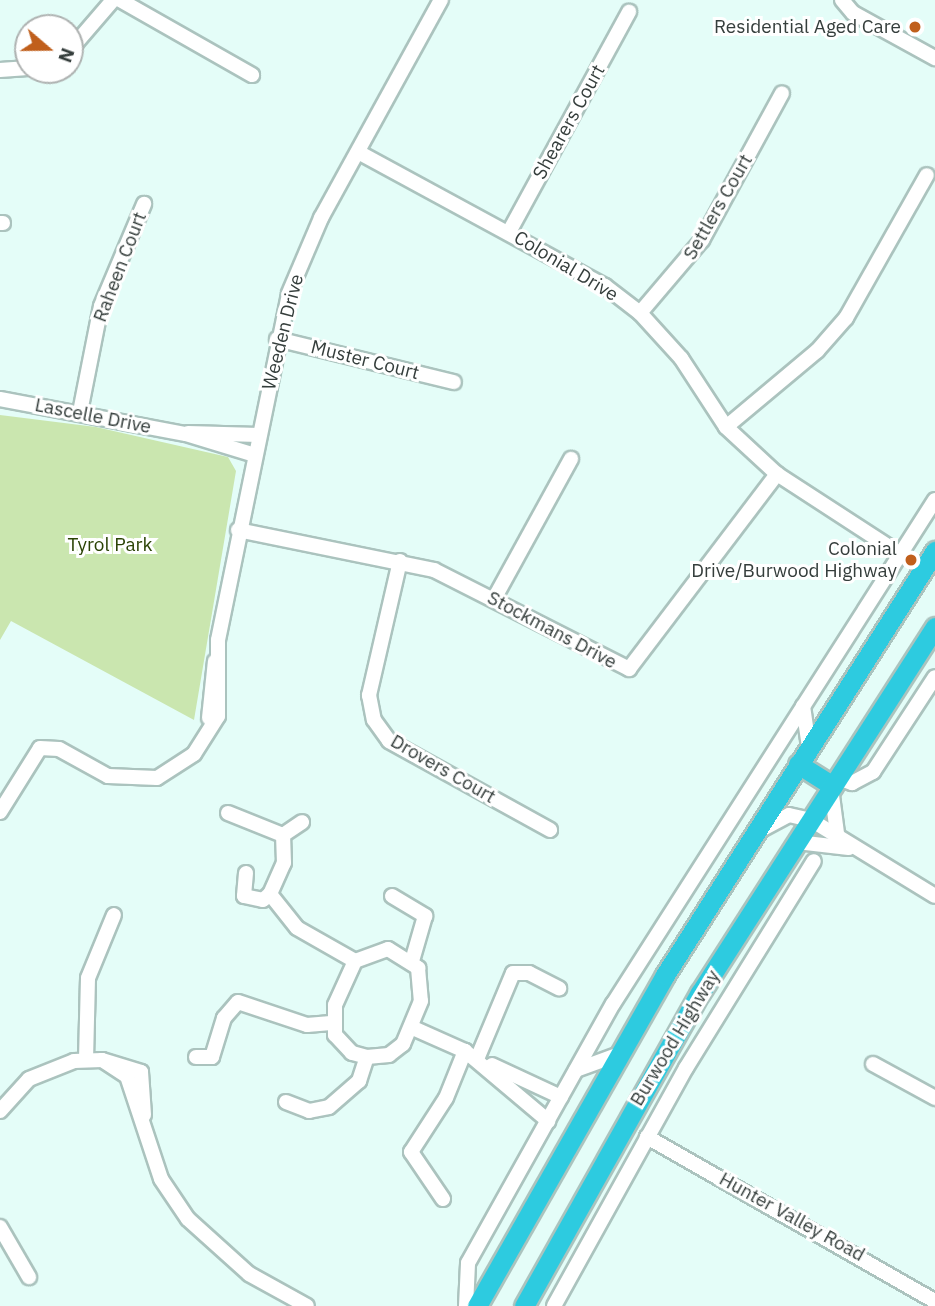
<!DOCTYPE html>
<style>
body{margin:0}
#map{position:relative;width:935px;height:1306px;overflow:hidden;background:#e4fdf8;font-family:"IBM Plex Sans",sans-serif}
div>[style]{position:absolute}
.green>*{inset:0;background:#cae6af}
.roads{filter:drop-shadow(2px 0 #abc3be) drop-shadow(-2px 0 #abc3be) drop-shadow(0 2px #abc3be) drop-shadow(0 -2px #abc3be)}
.minor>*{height:14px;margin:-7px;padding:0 7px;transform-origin:7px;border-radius:7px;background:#fff}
.highway>*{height:19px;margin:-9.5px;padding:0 9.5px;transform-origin:9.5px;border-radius:9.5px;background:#2dcbe0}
.dots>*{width:19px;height:19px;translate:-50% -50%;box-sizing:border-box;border:4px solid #fff;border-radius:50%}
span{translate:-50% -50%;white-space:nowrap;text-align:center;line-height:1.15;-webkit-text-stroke:6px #fff;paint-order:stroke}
.poi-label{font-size:19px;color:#353e3c}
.right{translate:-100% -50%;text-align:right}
.street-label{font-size:19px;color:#353e3c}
.park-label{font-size:19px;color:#2b4305}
.north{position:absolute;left:14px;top:14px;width:70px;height:70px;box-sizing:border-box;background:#fff;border:2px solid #aeb2b1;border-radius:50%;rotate:110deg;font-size:19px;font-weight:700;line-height:28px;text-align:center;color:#353e3c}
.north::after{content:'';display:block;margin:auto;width:24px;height:32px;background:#c05f1c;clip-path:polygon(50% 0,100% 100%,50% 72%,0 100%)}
</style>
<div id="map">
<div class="green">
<div style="clip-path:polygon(0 415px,96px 427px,228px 457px,236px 471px,194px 720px,11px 621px,0 640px)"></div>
</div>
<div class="roads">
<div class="minor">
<div style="left:120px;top:0;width:152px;rotate:29.6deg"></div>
<div style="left:842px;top:0;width:17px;rotate:50deg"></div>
<div style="left:853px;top:13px;width:94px;rotate:28.8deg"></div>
<div style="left:70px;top:50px;width:66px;rotate:-49.3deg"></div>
<div style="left:0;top:70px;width:28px;rotate:-4deg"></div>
<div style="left:358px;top:152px;width:281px;rotate:28.5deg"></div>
<div style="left:605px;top:286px;width:44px;rotate:37.6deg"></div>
<div style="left:640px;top:313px;width:61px;rotate:47.7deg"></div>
<div style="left:681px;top:358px;width:82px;rotate:56.9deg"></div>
<div style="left:726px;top:427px;width:69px;rotate:42.7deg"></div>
<div style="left:777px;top:474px;width:147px;rotate:33deg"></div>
<div style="left:0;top:223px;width:3px"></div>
<div style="left:509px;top:232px;width:251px;rotate:-61.4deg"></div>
<div style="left:640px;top:313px;width:96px;rotate:-49.7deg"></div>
<div style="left:702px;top:240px;width:167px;rotate:-61.4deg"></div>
<div style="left:277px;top:339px;width:182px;rotate:13.7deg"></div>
<div style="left:0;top:399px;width:189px;rotate:10.7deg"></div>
<div style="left:186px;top:434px;width:72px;rotate:16.9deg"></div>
<div style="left:80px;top:412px;width:108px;rotate:-78.8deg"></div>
<div style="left:101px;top:306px;width:111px;rotate:-67.1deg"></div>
<div style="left:726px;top:427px;width:119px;rotate:-39.9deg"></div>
<div style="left:817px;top:351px;width:44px;rotate:-48.7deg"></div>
<div style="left:846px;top:318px;width:164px;rotate:-60.5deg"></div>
<div style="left:188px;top:433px;width:71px;rotate:1.6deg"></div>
<div style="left:238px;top:530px;width:200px;rotate:11.5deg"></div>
<div style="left:434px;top:570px;width:219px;rotate:26.9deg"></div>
<div style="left:629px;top:669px;width:245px;rotate:-52.8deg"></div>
<div style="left:400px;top:561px;width:138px;rotate:103deg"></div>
<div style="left:369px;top:695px;width:25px;rotate:79deg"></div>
<div style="left:374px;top:720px;width:26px;rotate:54deg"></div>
<div style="left:389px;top:741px;width:184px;rotate:28.9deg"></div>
<div style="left:494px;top:599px;width:160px;rotate:-61.2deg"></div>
<div style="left:803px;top:706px;width:41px;rotate:81.7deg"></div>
<div style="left:209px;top:718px;width:57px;rotate:-84deg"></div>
<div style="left:838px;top:778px;width:15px;rotate:20deg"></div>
<div style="left:852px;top:783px;width:24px;rotate:-28deg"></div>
<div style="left:873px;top:772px;width:113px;rotate:-56.9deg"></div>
<div style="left:831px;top:788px;width:45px;rotate:82.4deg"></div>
<div style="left:0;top:812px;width:75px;rotate:-58deg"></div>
<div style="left:40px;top:748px;width:19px;rotate:3deg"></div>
<div style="left:59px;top:749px;width:56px;rotate:28.9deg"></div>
<div style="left:108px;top:776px;width:49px;rotate:2.3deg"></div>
<div style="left:157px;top:778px;width:44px;rotate:-33deg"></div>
<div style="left:194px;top:754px;width:45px;rotate:-57.7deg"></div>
<div style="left:218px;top:716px;width:76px;rotate:-90deg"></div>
<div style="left:218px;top:640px;width:354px;rotate:-78.4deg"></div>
<div style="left:289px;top:293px;width:82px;rotate:-66.9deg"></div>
<div style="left:321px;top:218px;width:249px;rotate:-61.2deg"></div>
<div style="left:228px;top:813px;width:59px;rotate:21.8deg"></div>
<div style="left:283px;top:835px;width:23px;rotate:-34deg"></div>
<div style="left:757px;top:832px;width:36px;rotate:-28deg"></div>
<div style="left:789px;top:815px;width:23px;rotate:13deg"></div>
<div style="left:811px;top:820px;width:145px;rotate:31.5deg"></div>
<div style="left:797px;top:842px;width:52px;rotate:6.6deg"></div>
<div style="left:246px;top:873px;width:23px;rotate:95deg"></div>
<div style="left:244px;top:896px;width:19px;rotate:12deg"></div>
<div style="left:263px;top:900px;width:9px;rotate:-41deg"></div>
<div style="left:270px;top:894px;width:34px;rotate:-66deg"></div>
<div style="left:284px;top:863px;width:28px;rotate:-92deg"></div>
<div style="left:270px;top:894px;width:43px;rotate:51.5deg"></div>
<div style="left:297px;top:928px;width:67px;rotate:29.6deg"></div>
<div style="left:392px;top:896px;width:39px;rotate:31deg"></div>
<div style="left:425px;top:916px;width:47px;rotate:106.1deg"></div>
<div style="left:388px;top:949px;width:36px;rotate:32deg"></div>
<div style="left:418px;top:968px;width:33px;rotate:85deg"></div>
<div style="left:421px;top:1001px;width:47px;rotate:112.7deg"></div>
<div style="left:403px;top:1044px;width:18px;rotate:142deg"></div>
<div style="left:389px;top:1055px;width:22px;rotate:175deg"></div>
<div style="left:367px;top:1057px;width:16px;rotate:-165deg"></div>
<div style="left:352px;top:1053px;width:25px;rotate:-133deg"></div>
<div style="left:335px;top:1035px;width:30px;rotate:-90deg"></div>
<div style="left:335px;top:1005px;width:48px;rotate:-65.6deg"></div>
<div style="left:355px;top:961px;width:35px;rotate:-20deg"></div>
<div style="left:413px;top:1028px;width:57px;rotate:23.9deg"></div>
<div style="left:465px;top:1051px;width:109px;rotate:40.1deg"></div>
<div style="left:196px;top:1057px;width:16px"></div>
<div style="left:212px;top:1057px;width:41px;rotate:-72.9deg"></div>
<div style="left:224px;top:1018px;width:21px;rotate:-49deg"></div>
<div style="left:238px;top:1002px;width:73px;rotate:18.4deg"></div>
<div style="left:307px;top:1025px;width:24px;rotate:-5deg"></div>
<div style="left:477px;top:1059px;width:93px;rotate:-67.3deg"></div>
<div style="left:513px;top:973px;width:16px"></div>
<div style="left:529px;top:973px;width:34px;rotate:27deg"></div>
<div style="left:86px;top:1060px;width:82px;rotate:-88.6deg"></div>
<div style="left:88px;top:978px;width:68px;rotate:-67.6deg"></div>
<div style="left:102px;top:1060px;width:30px;rotate:33deg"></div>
<div style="left:127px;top:1076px;width:108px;rotate:71.7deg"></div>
<div style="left:161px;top:1179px;width:48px;rotate:56deg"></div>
<div style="left:188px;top:1219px;width:82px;rotate:42deg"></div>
<div style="left:249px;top:1274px;width:66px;rotate:28.9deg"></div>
<div style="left:873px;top:1064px;width:71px;rotate:28.7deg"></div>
<div style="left:492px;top:1065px;width:76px;rotate:24.9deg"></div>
<div style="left:576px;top:1070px;width:44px;rotate:-20.1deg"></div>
<div style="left:286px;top:1102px;width:25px;rotate:21deg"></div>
<div style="left:309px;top:1111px;width:20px;rotate:-11deg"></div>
<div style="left:329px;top:1107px;width:40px;rotate:-41deg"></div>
<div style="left:359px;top:1081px;width:25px;rotate:-72deg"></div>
<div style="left:0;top:1111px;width:43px;rotate:-47.8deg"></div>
<div style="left:29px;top:1079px;width:48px;rotate:-21.8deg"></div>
<div style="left:74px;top:1061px;width:28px;rotate:-2deg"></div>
<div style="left:102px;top:1060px;width:41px;rotate:17.1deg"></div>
<div style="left:141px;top:1072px;width:43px;rotate:86deg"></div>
<div style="left:647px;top:1137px;width:331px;rotate:29.7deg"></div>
<div style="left:443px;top:1199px;width:57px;rotate:-124.2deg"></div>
<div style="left:411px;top:1152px;width:64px;rotate:-57.1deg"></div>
<div style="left:446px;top:1098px;width:51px;rotate:-68deg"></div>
<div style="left:0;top:1227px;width:58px;rotate:59.9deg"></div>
<div style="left:466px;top:1306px;width:43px;rotate:-87.3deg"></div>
<div style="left:468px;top:1263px;width:297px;rotate:-60.8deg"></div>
<div style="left:613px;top:1004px;width:598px;rotate:-57.43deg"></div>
<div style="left:554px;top:1306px;width:272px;rotate:-61deg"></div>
<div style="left:686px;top:1068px;width:243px;rotate:-58.3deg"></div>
</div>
<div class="highway">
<div style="left:798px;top:764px;width:41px;rotate:32.2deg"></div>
<div style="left:477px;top:1306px;width:381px;rotate:-60.4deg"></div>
<div style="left:665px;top:975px;width:503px;rotate:-57.51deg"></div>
<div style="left:524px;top:1306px;width:359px;rotate:-60.7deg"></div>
<div style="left:700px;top:993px;width:435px;rotate:-57.3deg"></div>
</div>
</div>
<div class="dots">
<div style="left:915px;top:27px;background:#c05f1c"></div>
<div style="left:911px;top:560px;background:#c05f1c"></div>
</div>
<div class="poi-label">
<span class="right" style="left:901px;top:27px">Residential Aged Care</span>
<span class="right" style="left:897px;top:560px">Colonial<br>Drive/Burwood Highway</span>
</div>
<div class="street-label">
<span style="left:569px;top:122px;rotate:-61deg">Shearers Court</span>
<span style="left:718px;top:207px;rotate:-60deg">Settlers Court</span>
<span style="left:566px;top:266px;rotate:31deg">Colonial Drive</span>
<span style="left:120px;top:267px;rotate:-69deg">Raheen Court</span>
<span style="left:283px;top:332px;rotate:-76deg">Weeden Drive</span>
<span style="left:365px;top:360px;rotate:14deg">Muster Court</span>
<span style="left:93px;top:416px;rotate:11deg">Lascelle Drive</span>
<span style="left:552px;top:630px;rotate:28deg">Stockmans Drive</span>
<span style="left:443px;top:769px;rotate:30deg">Drovers Court</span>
<span style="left:675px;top:1038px;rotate:-59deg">Burwood Highway</span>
<span style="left:792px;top:1217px;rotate:29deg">Hunter Valley Road</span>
</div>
<div class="park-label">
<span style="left:110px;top:545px">Tyrol Park</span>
</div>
<div class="north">N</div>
</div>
